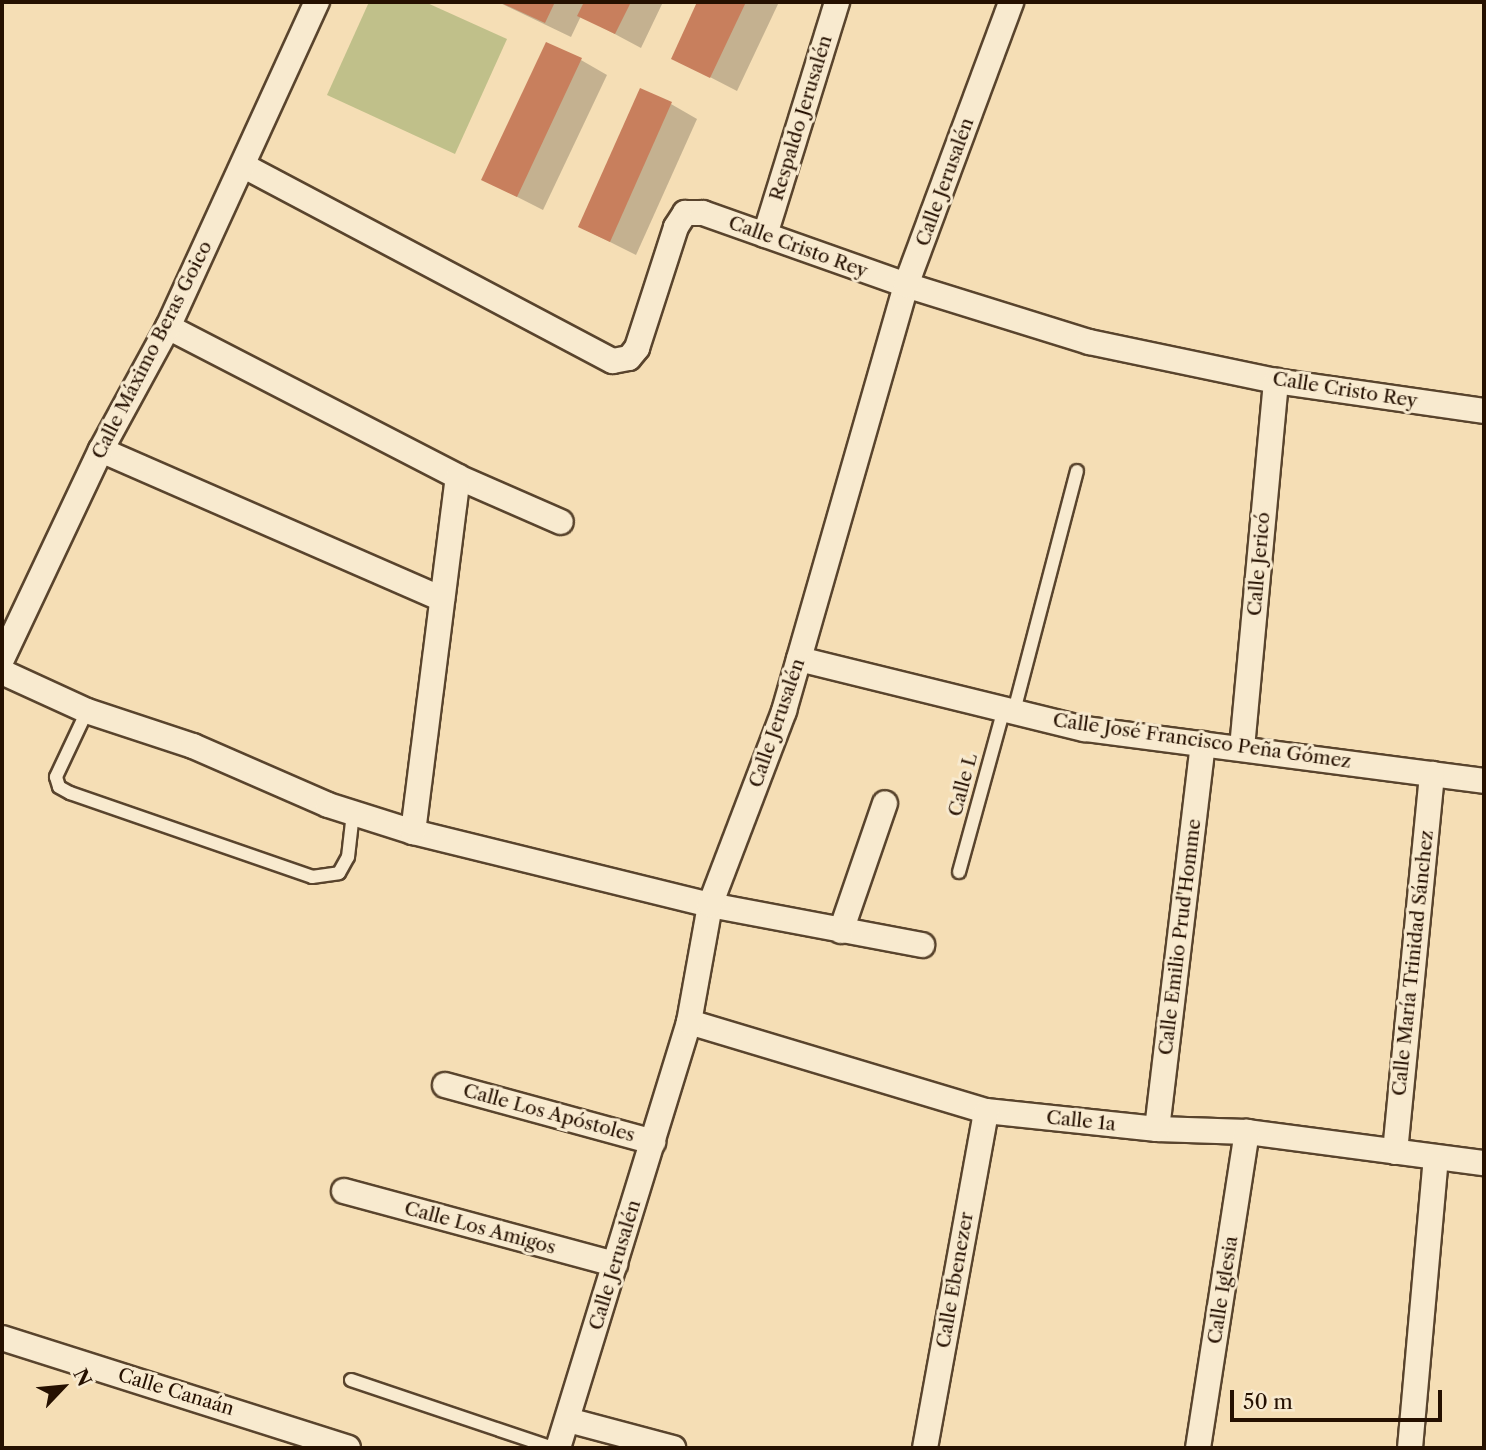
<!DOCTYPE html>
<meta charset="utf-8">
<style>
body{margin:0}
#map{position:relative;width:1486px;height:1450px;overflow:hidden;background:#f5deb5;font-family:"Libre Caslon Text",serif}
div>[style]{position:absolute}
.green>*{inset:0;background:#c0c08a}
.shadow>*{inset:0;background:#0003}
.building>*{inset:0;background:#c87f5d}
.roads{filter:drop-shadow(2px 0 #59442d) drop-shadow(-2px 0 #59442d) drop-shadow(0 2px #59442d) drop-shadow(0 -2px #59442d)}
.service>*{height:12px;margin:-6px;padding:0 6px;transform-origin:6px;border-radius:6px;background:#f8eacf}
.minor>*{height:24px;margin:-12px;padding:0 12px;transform-origin:12px;border-radius:12px;background:#f8eacf}
span{translate:-50% -50%;white-space:nowrap;text-align:center;line-height:1.15;-webkit-text-stroke:6px #f8eacf;paint-order:stroke}
.street-label{font-size:19px;color:#251000}
.frame{position:absolute;inset:0;border:4px solid #251000;pointer-events:none}
.north{position:absolute;left:28px;top:1352px;width:70px;height:70px;-webkit-text-stroke:5px #f8eacf;paint-order:stroke;rotate:64deg;font-size:19px;font-weight:700;line-height:28px;text-align:center;color:#251000}
.north::after{content:'';display:block;margin:auto;width:24px;height:32px;background:#251000;clip-path:polygon(50% 0,100% 100%,50% 72%,0 100%)}
.scale{position:absolute;left:1230px;top:1390px;width:212px;height:32px;box-sizing:border-box;border:4px solid #251000;border-top:0;padding-left:9px;font-size:21px;line-height:24px;white-space:nowrap;color:#251000;-webkit-text-stroke:5px #f8eacf;paint-order:stroke}
</style>
<div id="map">
<div class="green">
<div style="clip-path:polygon(369px 2px,425px 2px,507px 39px,455px 154px,327px 95px)"></div>
</div>
<div class="shadow">
<div style="clip-path:polygon(498px 2px,663px 2px,641px 48px,581px 16px,571px 37px)"></div>
<div style="clip-path:polygon(699px 2px,779px 2px,737px 91px,673px 58px)"></div>
<div style="clip-path:polygon(581px 60px,607px 75px,543px 210px,484px 180px)"></div>
<div style="clip-path:polygon(671px 104px,697px 119px,636px 255px,580px 227px)"></div>
</div>
<div class="building">
<div style="clip-path:polygon(499px 2px,555px 2px,545px 23px)"></div>
<div style="clip-path:polygon(584px 2px,631px 2px,615px 34px,577px 16px)"></div>
<div style="clip-path:polygon(697px 2px,746px 2px,710px 78px,671px 59px)"></div>
<div style="clip-path:polygon(546px 42px,582px 58px,517px 197px,481px 180px)"></div>
<div style="clip-path:polygon(640px 88px,672px 102px,610px 242px,578px 227px)"></div>
</div>
<div class="roads">
<div class="service">
<div style="left:87px;top:711px;width:73px;rotate:115.2deg"></div>
<div style="left:56px;top:777px;width:10px;rotate:73deg"></div>
<div style="left:59px;top:787px;width:13px;rotate:29deg"></div>
<div style="left:70px;top:793px;width:256px;rotate:19.1deg"></div>
<div style="left:312px;top:877px;width:27px;rotate:-8deg"></div>
<div style="left:339px;top:873px;width:18px;rotate:-61deg"></div>
<div style="left:348px;top:857px;width:44px;rotate:-83.5deg"></div>
<div style="left:1014px;top:711px;width:248px;rotate:-75.3deg"></div>
<div style="left:959px;top:872px;width:169px;rotate:-74.6deg"></div>
<div style="left:351px;top:1380px;width:213px;rotate:18.6deg"></div>
</div>
<div class="minor">
<div style="left:244px;top:166px;width:417px;rotate:27.9deg"></div>
<div style="left:613px;top:361px;width:16px;rotate:-11deg"></div>
<div style="left:629px;top:358px;width:13px;rotate:-51deg"></div>
<div style="left:637px;top:348px;width:127px;rotate:-72.1deg"></div>
<div style="left:676px;top:227px;width:17px;rotate:-57deg"></div>
<div style="left:685px;top:213px;width:18px"></div>
<div style="left:703px;top:213px;width:215px;rotate:19.5deg"></div>
<div style="left:906px;top:285px;width:192px;rotate:17.3deg"></div>
<div style="left:1089px;top:342px;width:191px;rotate:11.8deg"></div>
<div style="left:1276px;top:381px;width:210px;rotate:8.2deg"></div>
<div style="left:765px;top:235px;width:244px;rotate:-72.8deg"></div>
<div style="left:168px;top:327px;width:326px;rotate:27.3deg"></div>
<div style="left:458px;top:477px;width:112px;rotate:23.6deg"></div>
<div style="left:101px;top:450px;width:372px;rotate:23.6deg"></div>
<div style="left:2px;top:659px;width:231px;rotate:-64.7deg"></div>
<div style="left:101px;top:450px;width:140px;rotate:-61.4deg"></div>
<div style="left:168px;top:327px;width:358px;rotate:-65.4deg"></div>
<div style="left:799px;top:659px;width:294px;rotate:13.8deg"></div>
<div style="left:1085px;top:729px;width:402px;rotate:7.4deg"></div>
<div style="left:2px;top:672px;width:94px;rotate:24.6deg"></div>
<div style="left:87px;top:711px;width:112px;rotate:18.3deg"></div>
<div style="left:193px;top:746px;width:147px;rotate:23.6deg"></div>
<div style="left:328px;top:805px;width:89px;rotate:17.6deg"></div>
<div style="left:413px;top:832px;width:306px;rotate:13.8deg"></div>
<div style="left:710px;top:905px;width:216px;rotate:10.7deg"></div>
<div style="left:1242px;top:748px;width:369px;rotate:-84.7deg"></div>
<div style="left:413px;top:832px;width:358px;rotate:-82.8deg"></div>
<div style="left:841px;top:931px;width:135px;rotate:-71deg"></div>
<div style="left:689px;top:1022px;width:310px;rotate:16.7deg"></div>
<div style="left:986px;top:1111px;width:172px;rotate:6deg"></div>
<div style="left:1157px;top:1129px;width:90px;rotate:1.9deg"></div>
<div style="left:1247px;top:1132px;width:239px;rotate:7.5deg"></div>
<div style="left:445px;top:1085px;width:216px;rotate:15.3deg"></div>
<div style="left:1157px;top:1129px;width:388px;rotate:-83.2deg"></div>
<div style="left:1395px;top:1152px;width:380px;rotate:-84.4deg"></div>
<div style="left:344px;top:1191px;width:281px;rotate:15.1deg"></div>
<div style="left:2px;top:1338px;width:363px;rotate:17.6deg"></div>
<div style="left:568px;top:1420px;width:109px;rotate:14.9deg"></div>
<div style="left:558px;top:1448px;width:446px;rotate:-72.9deg"></div>
<div style="left:689px;top:1022px;width:119px;rotate:-79.8deg"></div>
<div style="left:710px;top:905px;width:208px;rotate:-69.1deg"></div>
<div style="left:784px;top:711px;width:443px;rotate:-74deg"></div>
<div style="left:906px;top:285px;width:302px;rotate:-69.6deg"></div>
<div style="left:925px;top:1448px;width:342px;rotate:-79.7deg"></div>
<div style="left:1198px;top:1448px;width:320px;rotate:-81.2deg"></div>
<div style="left:1410px;top:1448px;width:292px;rotate:-84.9deg"></div>
</div>
</div>
<div class="street-label">
<span style="left:801px;top:118px;rotate:-73deg">Respaldo Jerusalén</span>
<span style="left:945px;top:182px;rotate:-70deg">Calle Jerusalén</span>
<span style="left:798px;top:247px;rotate:20deg">Calle Cristo Rey</span>
<span style="left:152px;top:350px;rotate:-63deg">Calle Máximo Beras Goico</span>
<span style="left:1345px;top:390px;rotate:9deg">Calle Cristo Rey</span>
<span style="left:1259px;top:564px;rotate:-85deg">Calle Jericó</span>
<span style="left:777px;top:723px;rotate:-71deg">Calle Jerusalén</span>
<span style="left:1202px;top:741px;rotate:8deg">Calle José Francisco Peña Gómez</span>
<span style="left:963px;top:785px;rotate:-75deg">Calle L</span>
<span style="left:1180px;top:937px;rotate:-83deg">Calle Emilio Prud'Homme</span>
<span style="left:1413px;top:963px;rotate:-84deg">Calle María Trinidad Sánchez</span>
<span style="left:549px;top:1113px;rotate:15deg">Calle Los Apóstoles</span>
<span style="left:1081px;top:1121px;rotate:6deg">Calle 1a</span>
<span style="left:480px;top:1228px;rotate:15deg">Calle Los Amigos</span>
<span style="left:615px;top:1265px;rotate:-73deg">Calle Jerusalén</span>
<span style="left:955px;top:1280px;rotate:-80deg">Calle Ebenezer</span>
<span style="left:1223px;top:1290px;rotate:-81deg">Calle Iglesia</span>
<span style="left:176px;top:1392px;rotate:17deg">Calle Canaán</span>
</div>
<div class="frame"></div>
<div class="north">N</div>
<div class="scale">50 m</div>
</div>
